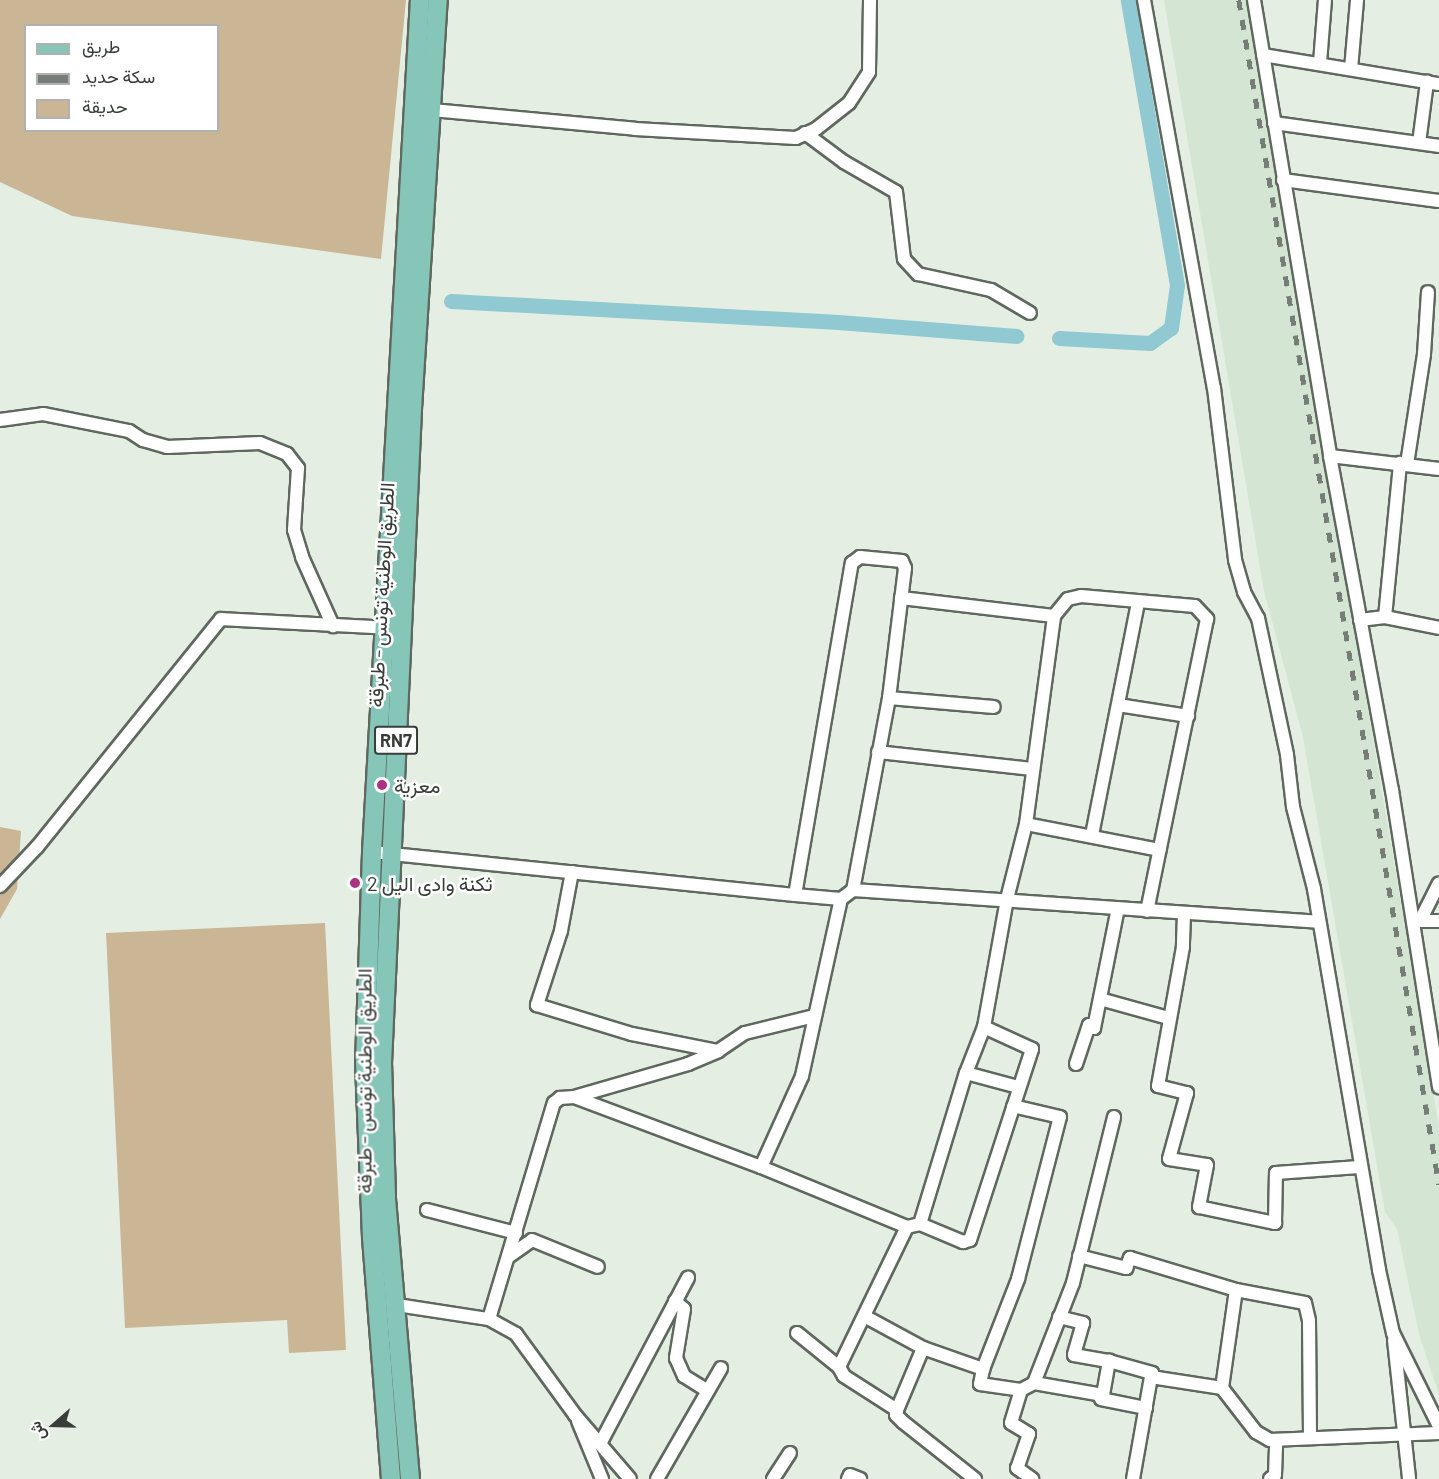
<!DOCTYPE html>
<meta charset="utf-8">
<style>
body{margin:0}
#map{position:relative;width:1439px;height:1479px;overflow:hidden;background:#e4eee3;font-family:Barlow,Vazirmatn,sans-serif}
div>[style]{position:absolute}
.built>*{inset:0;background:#d4e5d3}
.green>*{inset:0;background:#cab695}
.canal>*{height:15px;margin:-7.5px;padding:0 7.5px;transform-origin:7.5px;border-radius:7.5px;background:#90c9d1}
.roads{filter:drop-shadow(2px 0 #5f685e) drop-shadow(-2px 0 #5f685e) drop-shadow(0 2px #5f685e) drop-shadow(0 -2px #5f685e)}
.street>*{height:12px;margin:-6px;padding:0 6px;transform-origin:6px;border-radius:6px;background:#fff}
.primary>*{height:18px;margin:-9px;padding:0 9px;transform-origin:9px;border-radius:9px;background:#86c6b8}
.rail>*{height:4.5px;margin-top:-2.25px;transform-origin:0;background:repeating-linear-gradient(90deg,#767d76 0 10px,transparent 0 20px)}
.dots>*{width:16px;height:16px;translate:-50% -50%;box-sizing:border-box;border:3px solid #fff;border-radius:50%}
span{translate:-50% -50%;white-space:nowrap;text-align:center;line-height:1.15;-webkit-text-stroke:5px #fff;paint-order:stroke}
.shield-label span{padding:2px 4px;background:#fff;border:2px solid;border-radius:4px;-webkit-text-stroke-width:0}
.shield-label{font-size:18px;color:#393d39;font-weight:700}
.street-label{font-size:20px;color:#393d39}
.poi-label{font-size:20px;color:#393d39}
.left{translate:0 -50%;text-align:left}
.legend{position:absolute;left:24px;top:24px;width:195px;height:108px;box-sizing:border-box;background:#fff;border:2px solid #b0b1b0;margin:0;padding:8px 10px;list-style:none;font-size:18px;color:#393d39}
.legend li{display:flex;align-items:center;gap:12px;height:30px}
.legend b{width:30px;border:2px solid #b0b1b0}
.north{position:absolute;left:24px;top:1395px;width:60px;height:60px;-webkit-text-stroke:4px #fff;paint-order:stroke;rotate:250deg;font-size:16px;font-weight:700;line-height:24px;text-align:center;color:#393d39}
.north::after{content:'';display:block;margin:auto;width:21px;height:27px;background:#393d39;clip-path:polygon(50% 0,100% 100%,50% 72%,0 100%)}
</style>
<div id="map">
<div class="built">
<div style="clip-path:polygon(1164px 0,1247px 0,1439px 1127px,1439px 1395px,1419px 1334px,1397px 1229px,1385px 1212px,1303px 737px,1264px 591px)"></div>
</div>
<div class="green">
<div style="clip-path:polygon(evenodd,0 0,406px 0,381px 259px,72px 216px,0 182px,0 0,26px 26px,218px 26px,218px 130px,26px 130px,26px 26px)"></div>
<div style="clip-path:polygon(0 827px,21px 831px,17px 889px,0 919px)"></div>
<div style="clip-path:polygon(325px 923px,346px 1350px,289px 1353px,287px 1320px,125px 1328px,106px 933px)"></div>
</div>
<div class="canal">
<div style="left:451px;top:301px;width:388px;rotate:3.1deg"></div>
<div style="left:838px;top:322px;width:179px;rotate:4.5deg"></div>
<div style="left:1059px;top:338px;width:91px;rotate:3.1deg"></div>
<div style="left:1150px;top:343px;width:26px;rotate:-36deg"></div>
<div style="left:1171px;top:328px;width:43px;rotate:-82.1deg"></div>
<div style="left:1177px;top:285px;width:289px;rotate:-99.8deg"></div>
</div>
<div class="roads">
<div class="street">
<div style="left:1144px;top:0;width:394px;rotate:79.8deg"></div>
<div style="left:1214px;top:388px;width:173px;rotate:83deg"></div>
<div style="left:1235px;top:560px;width:33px;rotate:74deg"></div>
<div style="left:1244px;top:592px;width:30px;rotate:62deg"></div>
<div style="left:1258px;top:618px;width:140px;rotate:78deg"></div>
<div style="left:1287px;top:755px;width:52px;rotate:83.4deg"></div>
<div style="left:1293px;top:807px;width:85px;rotate:75.6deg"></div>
<div style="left:1314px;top:889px;width:387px;rotate:80.3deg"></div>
<div style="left:1379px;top:1270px;width:65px;rotate:77.5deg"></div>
<div style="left:1393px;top:1333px;width:104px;rotate:63.7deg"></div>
<div style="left:1254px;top:0;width:462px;rotate:80.5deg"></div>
<div style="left:1330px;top:456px;width:340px;rotate:79.5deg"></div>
<div style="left:1392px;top:790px;width:301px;rotate:81deg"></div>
<div style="left:1263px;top:55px;width:178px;rotate:9.4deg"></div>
<div style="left:1320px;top:63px;width:63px;rotate:-85.5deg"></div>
<div style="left:1351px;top:69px;width:69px;rotate:-85deg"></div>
<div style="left:432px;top:110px;width:204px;rotate:5.3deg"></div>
<div style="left:635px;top:129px;width:161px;rotate:3.2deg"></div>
<div style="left:796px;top:138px;width:22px;rotate:-24deg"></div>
<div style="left:816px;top:129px;width:42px;rotate:-38.2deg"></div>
<div style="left:849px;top:103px;width:37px;rotate:-57deg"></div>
<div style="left:869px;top:72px;width:72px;rotate:-89.2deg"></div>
<div style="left:1274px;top:123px;width:167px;rotate:7.9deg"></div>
<div style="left:805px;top:133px;width:49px;rotate:36.6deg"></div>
<div style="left:844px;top:162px;width:60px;rotate:30deg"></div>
<div style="left:896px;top:192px;width:67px;rotate:83.2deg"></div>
<div style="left:904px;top:259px;width:21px;rotate:47deg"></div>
<div style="left:918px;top:274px;width:75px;rotate:12.4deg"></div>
<div style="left:991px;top:290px;width:45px;rotate:30.5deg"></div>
<div style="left:1419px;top:143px;width:62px;rotate:-82.5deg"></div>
<div style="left:1283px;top:180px;width:157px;rotate:7.7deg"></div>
<div style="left:0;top:420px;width:43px;rotate:-7.9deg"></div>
<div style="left:43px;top:414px;width:88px;rotate:11.2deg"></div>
<div style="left:129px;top:431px;width:17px;rotate:33deg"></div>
<div style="left:143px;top:440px;width:25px;rotate:16deg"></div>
<div style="left:167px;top:447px;width:93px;rotate:-2.5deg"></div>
<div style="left:260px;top:443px;width:29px;rotate:22deg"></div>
<div style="left:287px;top:454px;width:18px;rotate:52deg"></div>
<div style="left:298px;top:468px;width:62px;rotate:93.7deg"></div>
<div style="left:294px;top:530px;width:28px;rotate:73deg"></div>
<div style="left:302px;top:557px;width:76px;rotate:65.8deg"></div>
<div style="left:1330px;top:456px;width:110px;rotate:6.8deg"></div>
<div style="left:1407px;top:464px;width:111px;rotate:-81.2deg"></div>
<div style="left:1424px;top:354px;width:62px;rotate:-86.3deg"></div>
<div style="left:901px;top:598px;width:154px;rotate:6.7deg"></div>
<div style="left:1385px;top:617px;width:155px;rotate:-84.4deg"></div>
<div style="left:1360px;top:620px;width:25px;rotate:-7deg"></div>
<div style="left:1385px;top:617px;width:55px;rotate:11.5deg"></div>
<div style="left:889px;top:698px;width:105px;rotate:4.9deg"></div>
<div style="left:1118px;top:705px;width:71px;rotate:8.9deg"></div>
<div style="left:878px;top:752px;width:156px;rotate:6.3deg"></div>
<div style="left:1026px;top:824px;width:136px;rotate:11deg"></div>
<div style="left:1092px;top:835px;width:237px;rotate:-78.8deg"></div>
<div style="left:372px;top:852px;width:425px;rotate:5.8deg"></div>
<div style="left:795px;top:895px;width:46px;rotate:5deg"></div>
<div style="left:841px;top:899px;width:15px;rotate:-37deg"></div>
<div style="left:853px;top:890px;width:466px;rotate:3.9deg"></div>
<div style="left:572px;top:872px;width:60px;rotate:100.6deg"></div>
<div style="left:561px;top:931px;width:78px;rotate:108deg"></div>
<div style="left:537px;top:1005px;width:99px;rotate:17deg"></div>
<div style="left:632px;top:1034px;width:88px;rotate:11.2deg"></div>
<div style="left:0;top:886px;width:54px;rotate:-46.5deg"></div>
<div style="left:37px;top:847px;width:293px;rotate:-51.1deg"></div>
<div style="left:221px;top:619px;width:170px;rotate:3deg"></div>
<div style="left:795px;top:895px;width:337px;rotate:-80.3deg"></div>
<div style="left:852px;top:563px;width:10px;rotate:-37deg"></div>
<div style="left:860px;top:557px;width:42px;rotate:5.4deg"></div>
<div style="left:902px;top:561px;width:8px;rotate:67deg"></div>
<div style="left:905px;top:568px;width:131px;rotate:97deg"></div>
<div style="left:889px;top:698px;width:195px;rotate:100.6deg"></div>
<div style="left:1184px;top:914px;width:33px;rotate:92deg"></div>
<div style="left:1183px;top:947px;width:141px;rotate:100.2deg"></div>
<div style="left:1158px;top:1086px;width:30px;rotate:14deg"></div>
<div style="left:1187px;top:1093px;width:68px;rotate:105.3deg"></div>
<div style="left:1169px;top:1159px;width:38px;rotate:9deg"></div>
<div style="left:1207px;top:1165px;width:43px;rotate:100.8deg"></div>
<div style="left:1199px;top:1207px;width:78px;rotate:11.9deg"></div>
<div style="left:1275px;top:1223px;width:50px;rotate:-88.9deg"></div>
<div style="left:1276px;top:1173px;width:83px;rotate:-4.1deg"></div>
<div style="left:1414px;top:921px;width:25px"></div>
<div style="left:1420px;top:921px;width:42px;rotate:-63.4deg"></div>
<div style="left:1100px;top:999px;width:71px;rotate:15.6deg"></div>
<div style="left:1076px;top:1064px;width:41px;rotate:-71.6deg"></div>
<div style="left:1089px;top:1025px;width:6px;rotate:31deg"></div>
<div style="left:1094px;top:1028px;width:122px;rotate:-78.7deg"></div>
<div style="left:966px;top:1073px;width:49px;rotate:-68.6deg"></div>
<div style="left:574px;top:1097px;width:119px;rotate:-16.1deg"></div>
<div style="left:688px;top:1064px;width:33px;rotate:-23deg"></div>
<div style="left:718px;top:1051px;width:32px;rotate:-34deg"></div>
<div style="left:745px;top:1033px;width:72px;rotate:-13.7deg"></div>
<div style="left:761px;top:1167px;width:158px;rotate:22.3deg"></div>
<div style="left:427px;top:1210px;width:92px;rotate:14.5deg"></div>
<div style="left:920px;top:1224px;width:47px;rotate:22.7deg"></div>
<div style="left:963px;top:1242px;width:7px;rotate:-16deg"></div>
<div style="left:970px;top:1240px;width:201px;rotate:-72deg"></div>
<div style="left:1032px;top:1049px;width:53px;rotate:-155.4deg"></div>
<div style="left:984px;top:1027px;width:130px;rotate:-79.8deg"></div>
<div style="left:1007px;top:899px;width:77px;rotate:-75.8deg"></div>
<div style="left:1026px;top:824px;width:210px;rotate:-82.3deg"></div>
<div style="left:1054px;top:616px;width:22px;rotate:-51deg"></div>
<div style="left:1068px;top:599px;width:13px;rotate:-13deg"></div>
<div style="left:1081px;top:596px;width:114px;rotate:5deg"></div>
<div style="left:1195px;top:606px;width:18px;rotate:47deg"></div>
<div style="left:1207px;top:619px;width:298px;rotate:101.6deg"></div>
<div style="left:1079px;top:1256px;width:49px;rotate:14.3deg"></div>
<div style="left:1126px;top:1268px;width:11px;rotate:-68deg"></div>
<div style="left:1130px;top:1258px;width:111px;rotate:16.8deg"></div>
<div style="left:508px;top:1257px;width:29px;rotate:-35deg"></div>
<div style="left:532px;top:1240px;width:71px;rotate:22.2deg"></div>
<div style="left:675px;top:1301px;width:12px;rotate:42deg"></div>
<div style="left:684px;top:1309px;width:50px;rotate:99.3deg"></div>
<div style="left:676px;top:1358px;width:20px;rotate:66deg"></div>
<div style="left:684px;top:1376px;width:28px;rotate:32deg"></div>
<div style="left:397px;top:1305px;width:93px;rotate:8.7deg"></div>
<div style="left:489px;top:1319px;width:31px;rotate:29deg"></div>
<div style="left:516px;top:1334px;width:100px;rotate:53.9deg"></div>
<div style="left:575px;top:1415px;width:84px;rotate:49.3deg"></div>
<div style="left:866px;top:1317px;width:65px;rotate:28.5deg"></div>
<div style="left:923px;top:1348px;width:64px;rotate:19.3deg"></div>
<div style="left:983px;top:1369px;width:15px;rotate:101deg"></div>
<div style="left:980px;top:1384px;width:41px;rotate:8.3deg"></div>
<div style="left:1021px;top:1390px;width:15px;rotate:-28deg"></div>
<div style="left:1034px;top:1383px;width:107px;rotate:-68.7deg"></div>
<div style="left:1073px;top:1283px;width:171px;rotate:-76.1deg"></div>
<div style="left:1059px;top:1317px;width:25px;rotate:14deg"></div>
<div style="left:1083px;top:1323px;width:33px;rotate:106deg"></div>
<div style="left:1074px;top:1355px;width:36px;rotate:10deg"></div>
<div style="left:489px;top:1319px;width:226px;rotate:-73.3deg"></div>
<div style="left:554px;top:1103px;width:8px;rotate:-40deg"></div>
<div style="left:560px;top:1098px;width:14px;rotate:-4deg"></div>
<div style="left:574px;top:1097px;width:200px;rotate:20.5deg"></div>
<div style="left:761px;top:1167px;width:100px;rotate:-65.7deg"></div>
<div style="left:802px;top:1076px;width:181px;rotate:-77.6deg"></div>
<div style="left:797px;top:1333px;width:54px;rotate:39deg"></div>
<div style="left:839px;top:1367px;width:156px;rotate:-64.1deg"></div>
<div style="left:907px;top:1227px;width:13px;rotate:-13deg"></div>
<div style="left:920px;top:1224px;width:158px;rotate:-73.1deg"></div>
<div style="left:966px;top:1073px;width:54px;rotate:15.1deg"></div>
<div style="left:1394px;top:1340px;width:140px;rotate:83.8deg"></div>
<div style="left:839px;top:1367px;width:10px;rotate:61deg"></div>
<div style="left:844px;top:1376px;width:63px;rotate:32.7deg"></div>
<div style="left:897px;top:1410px;width:5px;rotate:101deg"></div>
<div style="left:896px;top:1415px;width:10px;rotate:45deg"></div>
<div style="left:903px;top:1422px;width:92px;rotate:38.4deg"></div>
<div style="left:983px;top:1369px;width:97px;rotate:-68.7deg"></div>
<div style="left:1018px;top:1279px;width:167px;rotate:-75.5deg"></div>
<div style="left:1060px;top:1117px;width:48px;rotate:-166.8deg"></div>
<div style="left:1034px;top:1383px;width:70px;rotate:9.9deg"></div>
<div style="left:1103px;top:1395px;width:4px;rotate:117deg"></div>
<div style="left:1101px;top:1399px;width:46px;rotate:11.3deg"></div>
<div style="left:1222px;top:1388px;width:99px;rotate:-81.9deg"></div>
<div style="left:1236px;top:1290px;width:70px;rotate:10.7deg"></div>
<div style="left:1305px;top:1303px;width:18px;rotate:77deg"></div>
<div style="left:1309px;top:1321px;width:117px;rotate:89.5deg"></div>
<div style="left:1021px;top:1390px;width:34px;rotate:107deg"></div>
<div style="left:1011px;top:1423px;width:21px;rotate:31deg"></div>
<div style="left:1029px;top:1434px;width:36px;rotate:109deg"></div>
<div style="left:1017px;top:1468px;width:19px;rotate:36deg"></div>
<div style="left:1103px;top:1395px;width:35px;rotate:-80deg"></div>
<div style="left:1109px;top:1361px;width:45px;rotate:15.6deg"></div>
<div style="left:1152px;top:1373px;width:4px;rotate:104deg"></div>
<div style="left:897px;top:1410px;width:67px;rotate:-67.2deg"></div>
<div style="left:578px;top:1421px;width:63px;rotate:67.5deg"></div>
<div style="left:601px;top:1442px;width:186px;rotate:-62.1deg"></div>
<div style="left:657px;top:1479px;width:128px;rotate:-60deg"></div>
<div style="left:773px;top:1479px;width:31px;rotate:-57deg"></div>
<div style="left:848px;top:1479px;width:4px;rotate:-63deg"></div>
<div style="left:850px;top:1475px;width:11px;rotate:22deg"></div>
<div style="left:1133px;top:1479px;width:104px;rotate:-80deg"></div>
<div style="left:1151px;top:1377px;width:72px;rotate:8.8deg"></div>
<div style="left:1222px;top:1388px;width:56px;rotate:52.3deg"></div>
<div style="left:1256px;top:1432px;width:16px;rotate:30deg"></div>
<div style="left:1270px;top:1440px;width:169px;rotate:-2.4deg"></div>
<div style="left:1270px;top:1479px;width:6px;rotate:-39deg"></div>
<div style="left:1275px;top:1475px;width:35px;rotate:-88deg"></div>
</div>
<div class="primary">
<div style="left:391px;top:1479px;width:243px;rotate:-94.5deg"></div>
<div style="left:372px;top:1237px;width:173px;rotate:-92.3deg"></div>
<div style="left:365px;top:1064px;width:212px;rotate:-88.1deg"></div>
<div style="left:372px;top:852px;width:853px;rotate:-86.78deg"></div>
<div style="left:410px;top:1479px;width:283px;rotate:-94.9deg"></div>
<div style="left:386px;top:1197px;width:134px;rotate:-91.7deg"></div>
<div style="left:382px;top:1063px;width:655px;rotate:-87.37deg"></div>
<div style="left:412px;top:409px;width:410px;rotate:-86.4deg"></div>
</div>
</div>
<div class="rail">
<div style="left:1239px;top:0;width:1201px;rotate:80.41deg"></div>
</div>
<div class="dots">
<div style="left:382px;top:785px;background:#ac3183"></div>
<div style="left:355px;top:883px;background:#ac3183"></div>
</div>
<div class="shield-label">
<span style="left:396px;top:740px">RN7</span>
</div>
<div class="street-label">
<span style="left:381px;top:595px;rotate:-87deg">الطريق الوطنية تونس - طبرقة</span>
<span style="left:364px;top:1081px;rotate:-90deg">الطريق الوطنية تونس - طبرقة</span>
</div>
<div class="poi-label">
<span class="left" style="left:394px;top:785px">معزية</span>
<span class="left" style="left:367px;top:883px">ثكنة وادى اليل 2</span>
</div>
<ul class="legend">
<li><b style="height:8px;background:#86c6b8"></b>طريق</li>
<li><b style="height:8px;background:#767d76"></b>سكة حديد</li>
<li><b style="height:16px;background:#cab695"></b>حديقة</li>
</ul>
<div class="north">ش</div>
</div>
